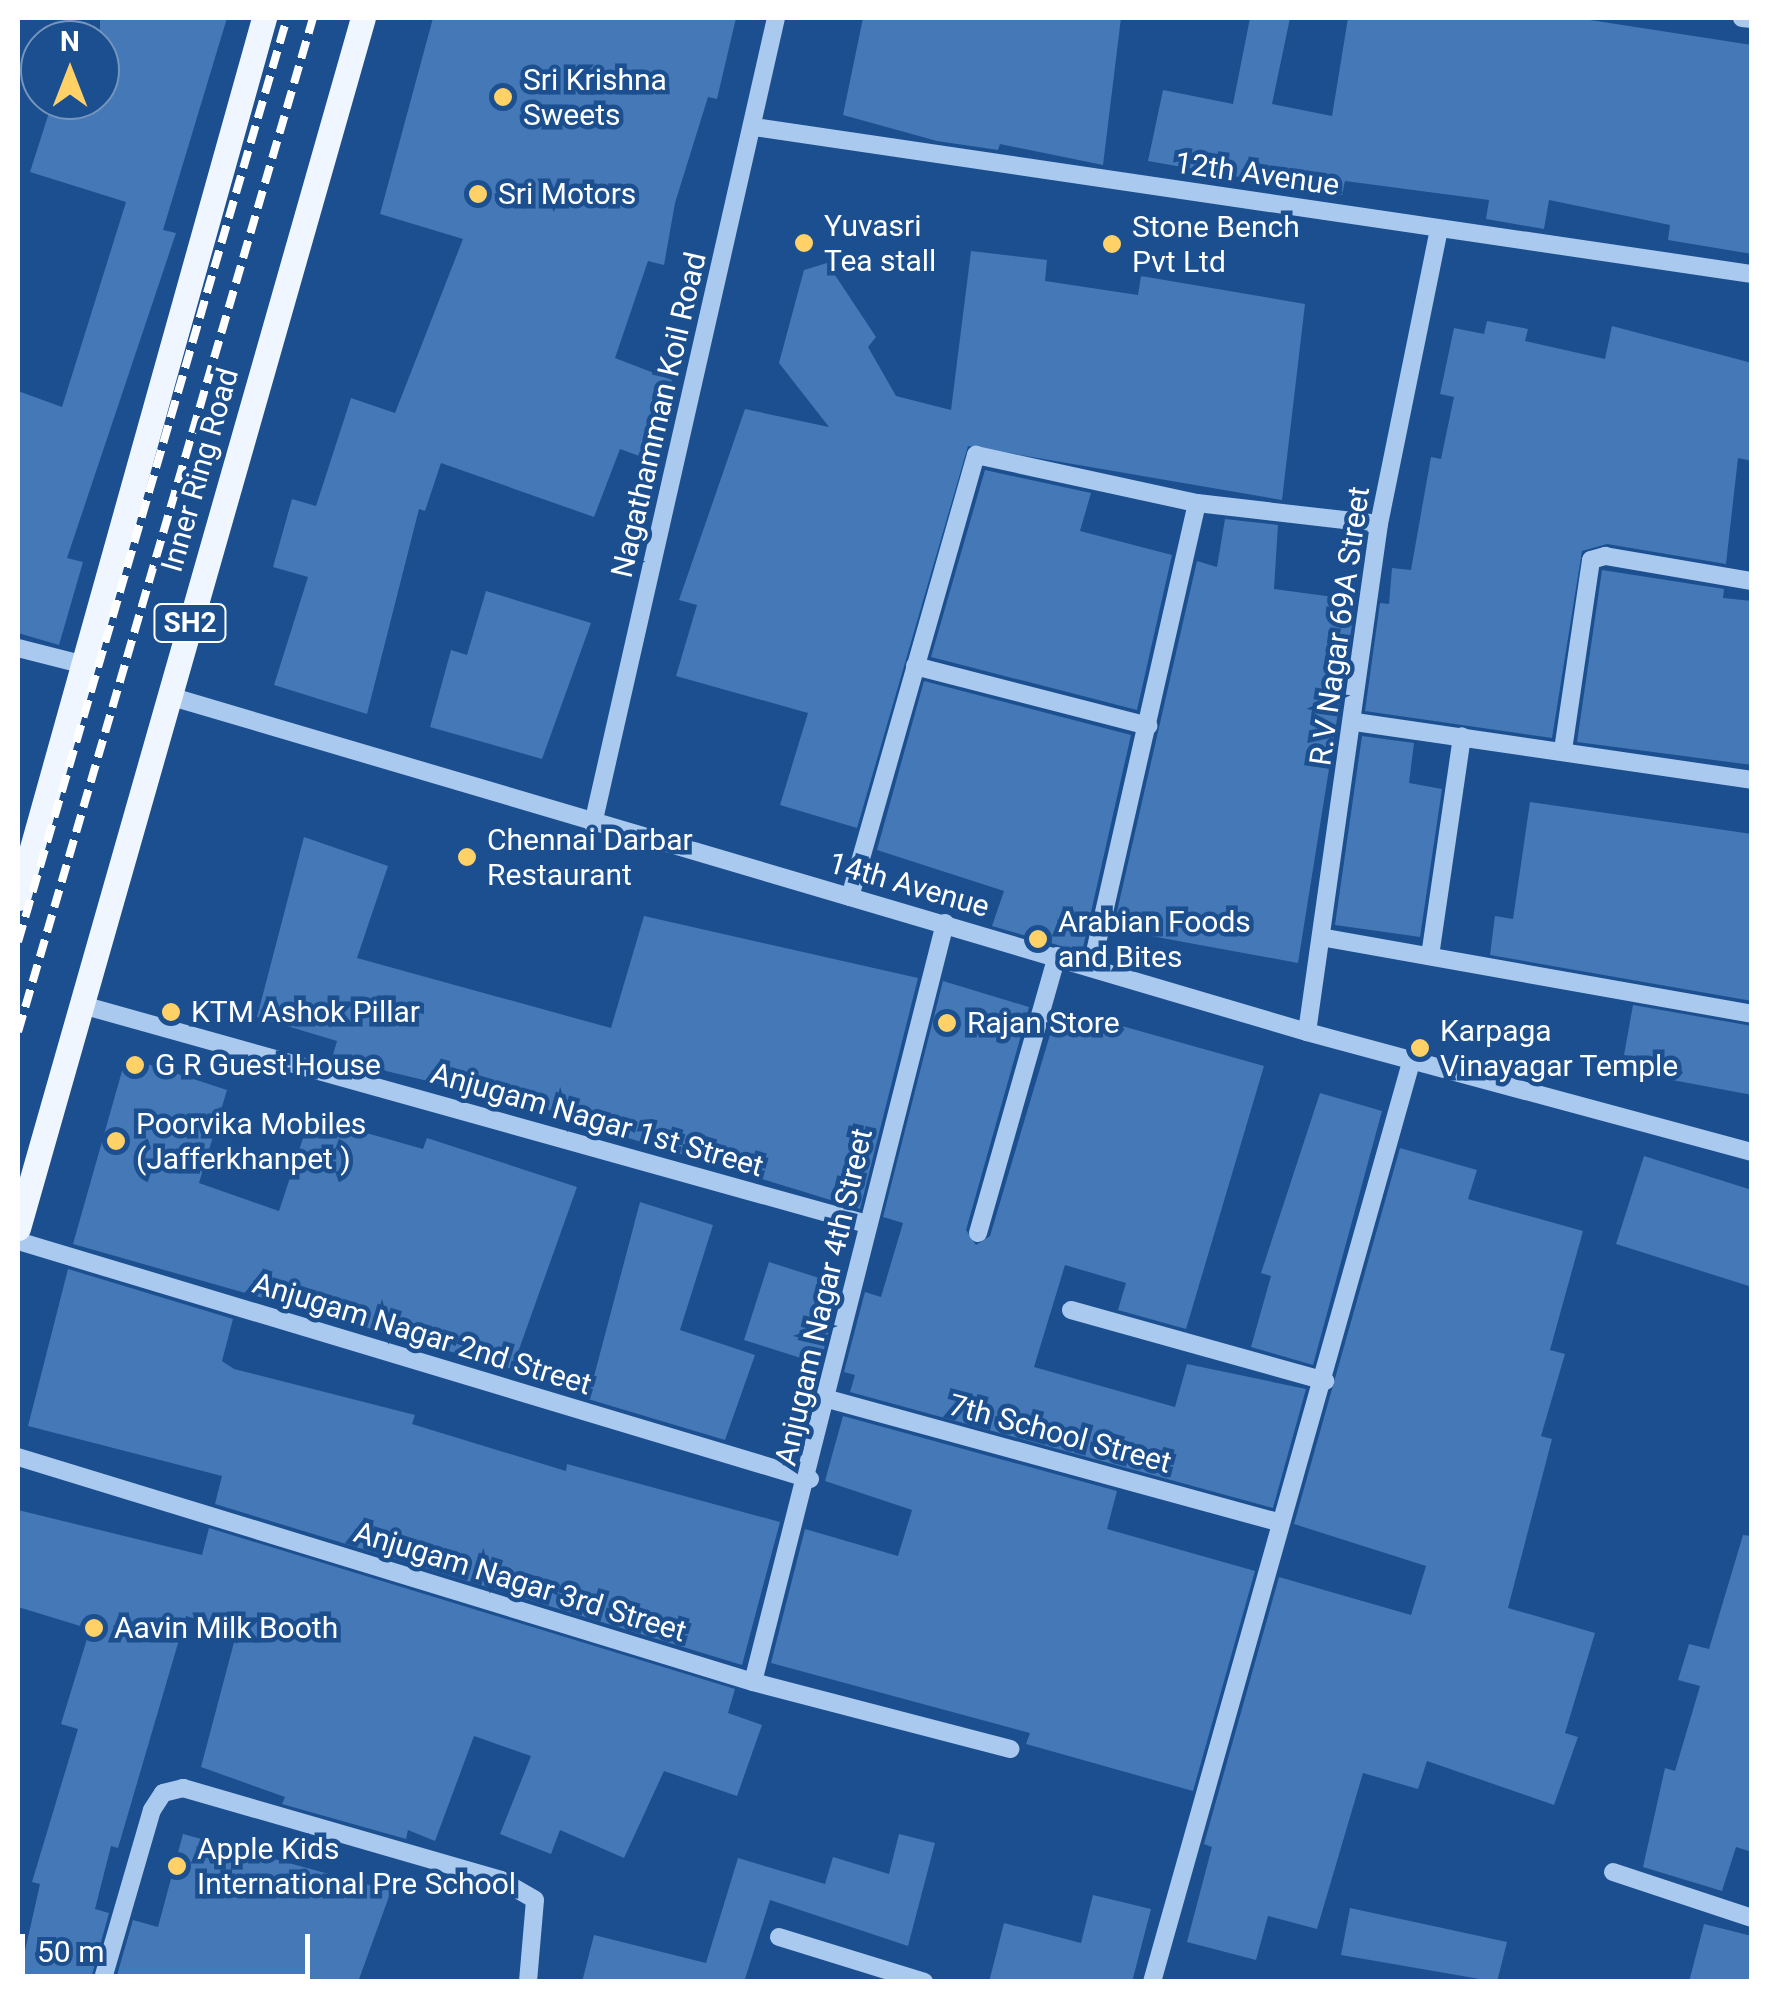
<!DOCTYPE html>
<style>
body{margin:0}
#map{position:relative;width:1769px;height:1999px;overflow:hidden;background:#1b4f8f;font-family:Roboto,sans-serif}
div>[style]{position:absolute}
.building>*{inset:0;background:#4478b7}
.minor>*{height:18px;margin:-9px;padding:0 9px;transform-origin:9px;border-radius:9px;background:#a9c9ee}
.major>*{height:25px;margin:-12.5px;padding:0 12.5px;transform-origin:12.5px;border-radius:12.5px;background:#f0f6ff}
.rail>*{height:8px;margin-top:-4px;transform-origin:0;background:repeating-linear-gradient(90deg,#fff 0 18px,transparent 0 26px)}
.dots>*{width:28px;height:28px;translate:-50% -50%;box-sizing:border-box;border:5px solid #1b4f8f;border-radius:50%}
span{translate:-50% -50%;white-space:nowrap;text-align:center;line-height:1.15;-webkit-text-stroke:9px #1b4f8f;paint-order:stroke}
.shield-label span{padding:2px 8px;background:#1b4f8f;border:2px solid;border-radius:8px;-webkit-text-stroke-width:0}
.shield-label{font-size:28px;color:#fff;font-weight:700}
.poi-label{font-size:30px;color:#fff}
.left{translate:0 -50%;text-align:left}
.street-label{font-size:30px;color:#fff}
.frame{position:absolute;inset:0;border:20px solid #fff;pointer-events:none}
.north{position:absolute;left:20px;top:20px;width:100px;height:100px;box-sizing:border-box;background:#1b4f8f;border:2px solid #7695bc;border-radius:50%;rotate:0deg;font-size:28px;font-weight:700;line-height:40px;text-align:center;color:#fff}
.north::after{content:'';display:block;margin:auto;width:35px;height:45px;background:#ffd166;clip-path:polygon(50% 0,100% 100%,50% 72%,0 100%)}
.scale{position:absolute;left:20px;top:1934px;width:290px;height:45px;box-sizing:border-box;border:5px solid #fff;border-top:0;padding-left:12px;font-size:30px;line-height:35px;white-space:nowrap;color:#fff;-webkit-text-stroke:8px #1b4f8f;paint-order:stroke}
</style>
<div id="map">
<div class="building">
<div style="clip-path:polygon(100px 18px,227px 18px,163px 230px,176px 233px,67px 558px,83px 562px,59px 645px,18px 633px,18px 391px,62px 407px,126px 202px,30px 172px,53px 100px,100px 100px)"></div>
<div style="clip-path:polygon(433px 18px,736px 18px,717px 99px,708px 97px,675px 203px,664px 265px,648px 261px,615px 358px,672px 380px,642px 457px,620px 449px,594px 517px,441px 463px,425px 511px,419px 509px,367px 714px,274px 685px,308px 577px,273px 567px,292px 499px,316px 506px,351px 398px,395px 413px,463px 239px,380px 214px)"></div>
<div style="clip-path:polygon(863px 18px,1121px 18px,1103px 165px,1000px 144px,998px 150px,937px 141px,843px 115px)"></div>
<div style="clip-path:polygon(1250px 18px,1290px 18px,1272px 104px,1332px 116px,1348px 18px,1577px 18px,1752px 45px,1752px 254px,1668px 240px,1670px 225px,1549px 200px,1544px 229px,1486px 219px,1489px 200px,1345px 181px,1342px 195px,1148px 161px,1163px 90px,1233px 104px)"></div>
<div style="clip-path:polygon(971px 251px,1047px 260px,1045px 281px,1138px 295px,1141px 276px,1305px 304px,1282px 500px,968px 446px,857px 828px,780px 805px,808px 713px,676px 676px,697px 605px,679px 600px,745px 409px,829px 427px,779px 363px,804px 270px,827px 263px,876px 337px,868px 347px,896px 396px,951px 410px)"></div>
<div style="clip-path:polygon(1487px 321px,1528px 329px,1525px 341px,1605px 359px,1612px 326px,1752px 363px,1752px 461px,1738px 458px,1726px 564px,1607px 544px,1582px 551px,1552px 738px,1365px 711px,1380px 603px,1389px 604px,1392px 568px,1411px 570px,1431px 457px,1441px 459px,1454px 397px,1440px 394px,1454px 328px,1484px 334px)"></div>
<div style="clip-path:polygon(985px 470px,1091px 493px,1080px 531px,1172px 555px,1137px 710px,931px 657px)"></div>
<div style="clip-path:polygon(1225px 519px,1278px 525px,1274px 589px,1356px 600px,1298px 963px,1113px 929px,1197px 561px,1217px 567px)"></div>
<div style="clip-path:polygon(1602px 570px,1724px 589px,1723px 598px,1752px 601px,1752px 765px,1577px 742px)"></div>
<div style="clip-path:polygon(486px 591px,591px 623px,542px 759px,430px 727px,451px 650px,467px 655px)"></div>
<div style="clip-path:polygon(924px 681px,1131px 735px,1082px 952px,992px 926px,1004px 891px,877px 850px)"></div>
<div style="clip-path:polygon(1362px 736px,1414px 743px,1409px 783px,1442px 789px,1420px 937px,1335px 925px)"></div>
<div style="clip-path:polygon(1530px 802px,1752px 834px,1752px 1001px,1490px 955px,1495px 916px,1513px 919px)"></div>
<div style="clip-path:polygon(304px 837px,388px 866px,357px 958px,611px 1028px,644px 916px,918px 978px,860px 1209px,589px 1126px,590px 1120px,332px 1058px,337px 1041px,257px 1017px)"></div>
<div style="clip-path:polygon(943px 981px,1029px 1007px,966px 1230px,976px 1245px,990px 1236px,1058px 1008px,1264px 1066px,1186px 1329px,1118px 1310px,1126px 1283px,1065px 1265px,1034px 1367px,1175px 1407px,1187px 1364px,1306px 1389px,1273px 1508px,850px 1392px,855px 1375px,844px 1372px,865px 1292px,881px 1297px,903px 1223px,883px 1217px)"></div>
<div style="clip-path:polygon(1633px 1005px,1752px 1026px,1752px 1095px,1635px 1073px,1638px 1057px,1624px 1055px)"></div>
<div style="clip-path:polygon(126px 1057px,227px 1090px,199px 1183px,279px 1211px,310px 1117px,423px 1149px,427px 1138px,577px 1187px,512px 1369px,73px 1244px)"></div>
<div style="clip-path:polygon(1320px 1093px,1382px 1111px,1313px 1365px,1251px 1347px,1271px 1276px,1261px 1273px)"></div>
<div style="clip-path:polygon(1400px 1148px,1477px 1170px,1468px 1199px,1583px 1231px,1550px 1350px,1565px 1354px,1541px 1436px,1552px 1439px,1508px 1608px,1595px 1633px,1565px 1733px,1578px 1737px,1554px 1805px,1427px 1761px,1418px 1789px,1363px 1773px,1317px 1929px,1268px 1916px,1256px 1960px,1187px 1942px,1212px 1847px,1204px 1844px,1279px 1577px,1411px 1615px,1426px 1566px,1294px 1524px)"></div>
<div style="clip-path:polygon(1644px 1156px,1752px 1190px,1752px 1287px,1616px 1244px)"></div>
<div style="clip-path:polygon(640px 1202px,713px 1225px,680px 1330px,755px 1355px,725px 1440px,588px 1399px)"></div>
<div style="clip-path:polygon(769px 1262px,841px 1285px,820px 1364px,744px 1340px)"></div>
<div style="clip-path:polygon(68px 1269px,233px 1319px,222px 1361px,234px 1369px,415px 1415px,412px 1424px,566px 1471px,567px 1464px,780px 1522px,742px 1665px,215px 1504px,222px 1476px,28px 1426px)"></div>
<div style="clip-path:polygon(843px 1416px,1117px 1491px,1107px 1529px,1255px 1571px,1193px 1791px,1026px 1744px,1030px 1733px,771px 1663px,805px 1529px,898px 1556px,912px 1510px,825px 1481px)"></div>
<div style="clip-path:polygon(18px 1510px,202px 1555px,209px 1528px,735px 1689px,728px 1713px,762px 1725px,737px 1796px,664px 1771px,624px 1858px,560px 1830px,551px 1854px,500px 1834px,531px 1756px,474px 1736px,435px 1841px,408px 1830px,406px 1839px,282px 1804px,285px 1797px,201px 1767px,237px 1631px,186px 1616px,118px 1848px,111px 1846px,95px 1909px,109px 1913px,90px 1982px,18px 1982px,40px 1884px,32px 1882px,78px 1729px,61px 1724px,90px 1629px,18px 1607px)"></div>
<div style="clip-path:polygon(1743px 1535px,1752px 1536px,1752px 1852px,1736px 1847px,1722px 1891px,1643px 1867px,1665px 1768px,1675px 1771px,1700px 1686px,1678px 1680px,1689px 1644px,1709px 1649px)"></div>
<div style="clip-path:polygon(183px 1834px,391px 1891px,358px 1982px,115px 1982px,133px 1920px,158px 1927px)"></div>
<div style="clip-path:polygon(899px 1834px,935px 1843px,908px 1946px,770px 1900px,744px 1982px,582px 1982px,594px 1935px,706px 1963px,738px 1858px,825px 1884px,833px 1857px,889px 1874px)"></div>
<div style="clip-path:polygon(1093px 1895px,1151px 1909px,1132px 1982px,989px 1982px,1004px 1923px,1081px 1943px)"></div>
<div style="clip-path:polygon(1350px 1908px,1507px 1942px,1497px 1982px,1341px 1955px)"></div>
<div style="clip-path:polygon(1704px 1924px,1752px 1936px,1752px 1982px,1689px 1982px)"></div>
</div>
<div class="minor">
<div style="left:1742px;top:18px;width:10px;rotate:6deg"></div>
<div style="left:754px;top:127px;width:1009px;rotate:8.38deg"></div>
<div style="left:1197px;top:503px;width:183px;rotate:6.6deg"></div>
<div style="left:18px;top:648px;width:65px;rotate:14.3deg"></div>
<div style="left:915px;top:666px;width:241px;rotate:14.4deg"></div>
<div style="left:169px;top:696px;width:1187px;rotate:16.45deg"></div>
<div style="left:1307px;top:1032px;width:461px;rotate:15.1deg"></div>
<div style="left:1355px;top:722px;width:401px;rotate:8.3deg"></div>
<div style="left:1563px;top:750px;width:192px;rotate:-81.6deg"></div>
<div style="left:1591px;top:560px;width:15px;rotate:-16deg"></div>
<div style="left:1605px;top:556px;width:149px;rotate:9.7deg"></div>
<div style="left:593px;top:824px;width:827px;rotate:-77.21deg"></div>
<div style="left:850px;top:897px;width:460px;rotate:-74.1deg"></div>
<div style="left:976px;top:455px;width:226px;rotate:12.3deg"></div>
<div style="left:1197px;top:503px;width:473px;rotate:102.8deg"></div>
<div style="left:1326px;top:938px;width:433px;rotate:10.1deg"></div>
<div style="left:1430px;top:956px;width:222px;rotate:-81.7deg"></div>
<div style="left:82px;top:1005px;width:815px;rotate:15.59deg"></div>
<div style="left:1307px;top:1032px;width:513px;rotate:-81.93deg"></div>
<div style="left:1379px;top:524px;width:301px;rotate:-78.5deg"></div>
<div style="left:978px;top:1233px;width:288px;rotate:-74.1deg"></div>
<div style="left:18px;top:1241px;width:827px;rotate:16.73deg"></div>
<div style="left:1071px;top:1310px;width:264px;rotate:15.6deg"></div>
<div style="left:828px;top:1399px;width:466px;rotate:15.3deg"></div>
<div style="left:18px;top:1457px;width:769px;rotate:17.02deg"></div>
<div style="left:753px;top:1682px;width:266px;rotate:14.6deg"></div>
<div style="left:753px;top:1682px;width:783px;rotate:-75.8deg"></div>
<div style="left:1613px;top:1872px;width:146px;rotate:18.3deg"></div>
<div style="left:779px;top:1937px;width:152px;rotate:17.2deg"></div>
<div style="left:102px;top:1982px;width:179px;rotate:-73.8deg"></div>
<div style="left:152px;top:1810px;width:20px;rotate:-57deg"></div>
<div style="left:163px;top:1793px;width:21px;rotate:-14deg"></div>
<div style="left:183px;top:1788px;width:331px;rotate:16.1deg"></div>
<div style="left:501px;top:1880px;width:39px;rotate:30deg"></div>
<div style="left:535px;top:1900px;width:82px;rotate:94.9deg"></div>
<div style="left:1152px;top:1982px;width:959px;rotate:-74.27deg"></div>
</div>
<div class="major">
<div style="left:18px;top:898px;width:914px;rotate:-74.38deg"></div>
<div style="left:18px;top:1228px;width:1258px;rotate:-74.09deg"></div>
</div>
<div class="rail">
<div style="left:18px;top:942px;width:962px;rotate:-73.77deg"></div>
<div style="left:18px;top:1032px;width:1056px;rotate:-73.78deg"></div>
</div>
<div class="dots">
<div style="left:503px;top:97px;background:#ffd166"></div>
<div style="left:478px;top:194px;background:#ffd166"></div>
<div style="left:804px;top:243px;background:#ffd166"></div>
<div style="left:1112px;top:244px;background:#ffd166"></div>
<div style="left:467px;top:857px;background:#ffd166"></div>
<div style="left:1038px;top:939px;background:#ffd166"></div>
<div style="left:171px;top:1012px;background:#ffd166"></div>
<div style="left:947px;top:1023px;background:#ffd166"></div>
<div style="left:1420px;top:1048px;background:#ffd166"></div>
<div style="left:135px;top:1065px;background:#ffd166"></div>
<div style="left:116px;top:1141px;background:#ffd166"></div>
<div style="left:94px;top:1628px;background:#ffd166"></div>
<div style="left:177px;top:1866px;background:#ffd166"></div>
</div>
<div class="shield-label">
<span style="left:190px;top:623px">SH2</span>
</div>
<div class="poi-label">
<span class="left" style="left:523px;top:97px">Sri Krishna<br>Sweets</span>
<span class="left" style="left:498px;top:194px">Sri Motors</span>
<span class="left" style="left:824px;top:243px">Yuvasri<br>Tea stall</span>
<span class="left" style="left:1132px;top:244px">Stone Bench<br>Pvt Ltd</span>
<span class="left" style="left:487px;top:857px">Chennai Darbar<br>Restaurant</span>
<span class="left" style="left:1058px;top:939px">Arabian Foods<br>and Bites</span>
<span class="left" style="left:191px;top:1012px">KTM Ashok Pillar</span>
<span class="left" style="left:967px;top:1023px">Rajan Store</span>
<span class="left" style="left:1440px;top:1048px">Karpaga<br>Vinayagar Temple</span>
<span class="left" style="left:155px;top:1065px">G R Guest House</span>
<span class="left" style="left:136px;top:1141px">Poorvika Mobiles<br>(Jafferkhanpet )</span>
<span class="left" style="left:114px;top:1628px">Aavin Milk Booth</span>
<span class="left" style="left:197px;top:1866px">Apple Kids<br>International Pre School</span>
</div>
<div class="street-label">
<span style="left:1257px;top:174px;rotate:8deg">12th Avenue</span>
<span style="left:659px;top:415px;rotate:-77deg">Nagathamman Koil Road</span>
<span style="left:200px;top:470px;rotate:-74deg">Inner Ring Road</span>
<span style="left:1340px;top:626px;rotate:-82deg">R.V Nagar 69A Street</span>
<span style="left:909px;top:885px;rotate:16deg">14th Avenue</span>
<span style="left:597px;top:1120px;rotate:16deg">Anjugam Nagar 1st Street</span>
<span style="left:824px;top:1297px;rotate:-77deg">Anjugam Nagar 4th Street</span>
<span style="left:422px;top:1334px;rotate:17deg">Anjugam Nagar 2nd Street</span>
<span style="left:1060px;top:1434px;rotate:15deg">7th School Street</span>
<span style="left:520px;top:1582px;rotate:17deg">Anjugam Nagar 3rd Street</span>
</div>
<div class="frame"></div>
<div class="north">N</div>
<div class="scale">50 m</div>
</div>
